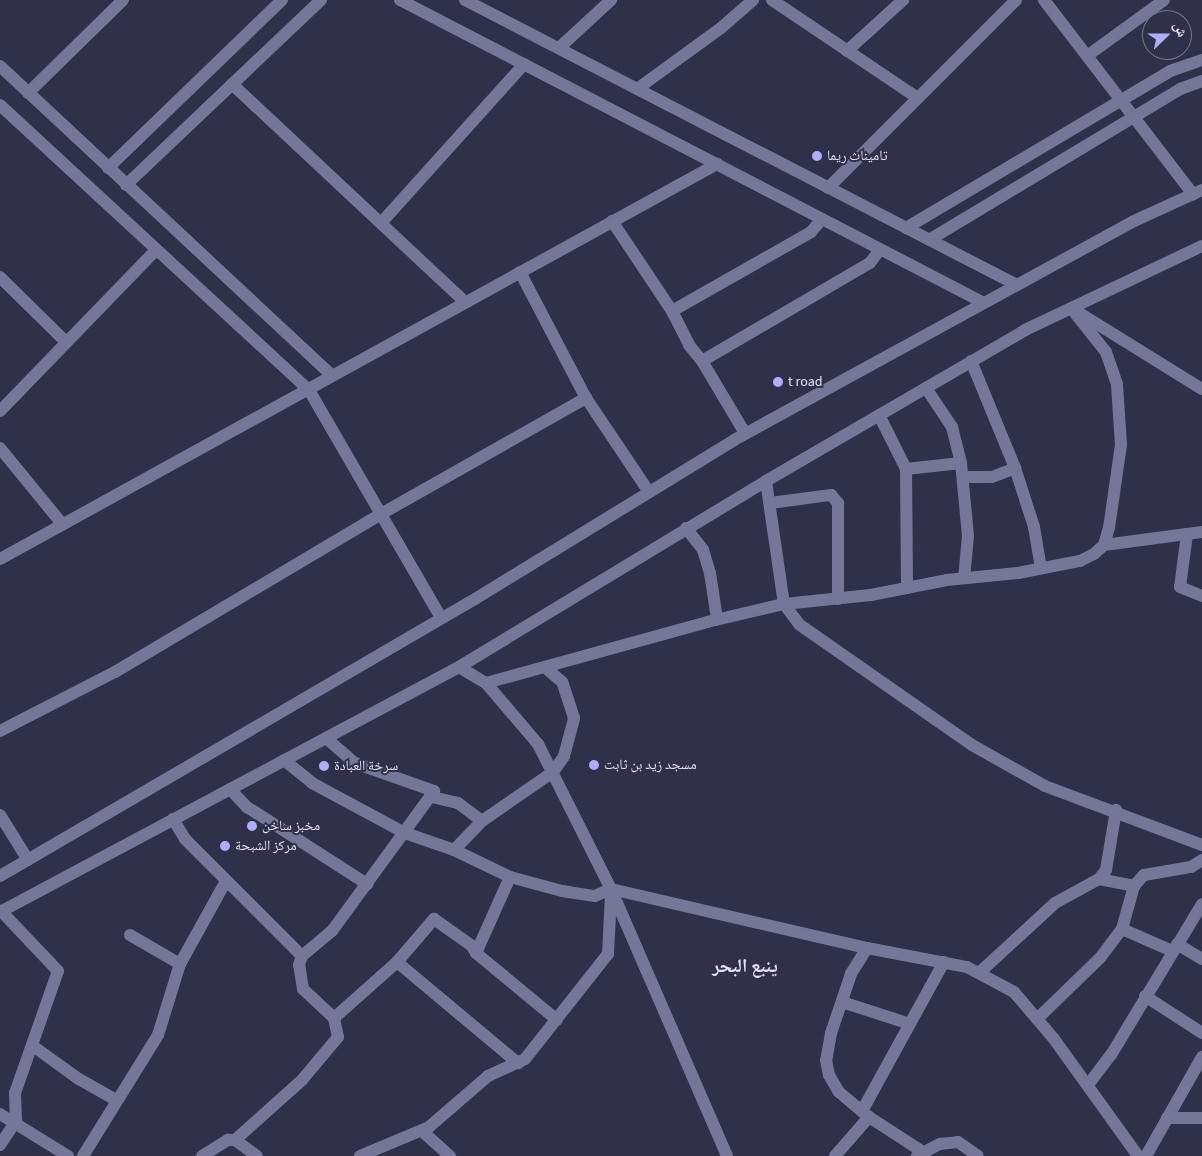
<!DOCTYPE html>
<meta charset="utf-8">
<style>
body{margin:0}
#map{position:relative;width:1202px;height:1156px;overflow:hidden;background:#31304a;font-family:"Source Sans 3","Noto Naskh Arabic",sans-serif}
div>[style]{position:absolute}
.minor>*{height:12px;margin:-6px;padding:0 6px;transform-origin:6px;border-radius:6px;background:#767699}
.dots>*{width:14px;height:14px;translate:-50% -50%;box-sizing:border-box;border:2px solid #31304a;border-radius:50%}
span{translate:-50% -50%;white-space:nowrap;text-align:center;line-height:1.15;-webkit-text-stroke:4px #31304a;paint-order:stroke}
.poi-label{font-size:14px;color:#e0e1f2}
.left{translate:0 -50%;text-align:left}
.district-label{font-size:19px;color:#e0e1f2;font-weight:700}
.north{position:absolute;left:1142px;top:10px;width:50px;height:50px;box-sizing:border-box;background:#31304a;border:1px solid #77778d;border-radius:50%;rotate:68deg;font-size:14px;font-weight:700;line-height:20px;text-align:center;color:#e0e1f2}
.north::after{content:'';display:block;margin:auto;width:18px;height:22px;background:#b0aefa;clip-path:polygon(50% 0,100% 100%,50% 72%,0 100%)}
</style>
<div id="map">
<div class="minor">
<div style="left:400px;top:0;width:658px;rotate:27.42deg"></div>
<div style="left:465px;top:0;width:621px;rotate:27.31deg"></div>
<div style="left:772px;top:0;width:176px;rotate:33.9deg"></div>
<div style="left:1044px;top:0;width:245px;rotate:52.5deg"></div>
<div style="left:559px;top:48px;width:71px;rotate:-42.7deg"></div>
<div style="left:847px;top:51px;width:76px;rotate:-42.3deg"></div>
<div style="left:1087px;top:56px;width:95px;rotate:-36deg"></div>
<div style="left:0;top:66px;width:454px;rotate:43deg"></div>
<div style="left:232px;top:84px;width:319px;rotate:43.1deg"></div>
<div style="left:637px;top:89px;width:104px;rotate:-36deg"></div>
<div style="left:721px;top:28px;width:43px;rotate:-41.2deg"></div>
<div style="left:28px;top:93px;width:133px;rotate:-44.4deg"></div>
<div style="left:0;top:105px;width:420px;rotate:42.7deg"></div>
<div style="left:309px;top:390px;width:263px;rotate:59.9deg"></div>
<div style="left:108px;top:168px;width:242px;rotate:-44deg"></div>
<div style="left:126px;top:185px;width:269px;rotate:-43.5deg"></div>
<div style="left:828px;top:188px;width:266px;rotate:-45deg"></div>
<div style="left:612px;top:221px;width:108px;rotate:56.3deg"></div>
<div style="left:672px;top:311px;width:38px;rotate:63deg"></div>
<div style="left:689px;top:345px;width:21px;rotate:51deg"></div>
<div style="left:702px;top:361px;width:84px;rotate:59.2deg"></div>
<div style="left:381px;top:223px;width:214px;rotate:-48deg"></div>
<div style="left:906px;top:228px;width:307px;rotate:-30.7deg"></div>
<div style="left:1170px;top:71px;width:34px;rotate:-19deg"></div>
<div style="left:929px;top:240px;width:293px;rotate:-31deg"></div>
<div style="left:1180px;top:89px;width:23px;rotate:-20deg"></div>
<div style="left:520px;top:272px;width:142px;rotate:62.4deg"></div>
<div style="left:586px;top:398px;width:113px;rotate:56.2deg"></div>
<div style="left:0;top:277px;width:93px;rotate:44.6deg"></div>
<div style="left:672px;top:311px;width:160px;rotate:-29.6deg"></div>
<div style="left:811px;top:232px;width:17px;rotate:-50deg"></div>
<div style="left:1081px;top:314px;width:142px;rotate:31.8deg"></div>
<div style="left:702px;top:361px;width:194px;rotate:-30.3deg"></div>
<div style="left:870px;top:263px;width:17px;rotate:-54deg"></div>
<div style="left:971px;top:361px;width:116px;rotate:67.6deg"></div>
<div style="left:1015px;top:468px;width:62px;rotate:72.1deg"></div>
<div style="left:1034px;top:527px;width:42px;rotate:80.3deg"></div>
<div style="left:926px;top:388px;width:47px;rotate:56.3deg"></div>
<div style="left:952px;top:427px;width:37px;rotate:76deg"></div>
<div style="left:961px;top:463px;width:73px;rotate:84.5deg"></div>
<div style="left:968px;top:536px;width:42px;rotate:95.4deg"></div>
<div style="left:0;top:411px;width:224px;rotate:-45.9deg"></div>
<div style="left:879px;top:415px;width:60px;rotate:63.4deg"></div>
<div style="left:906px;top:469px;width:119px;rotate:89.5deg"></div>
<div style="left:0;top:448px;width:99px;rotate:50.7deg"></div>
<div style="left:906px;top:469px;width:55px;rotate:-6.2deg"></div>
<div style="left:963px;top:477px;width:29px"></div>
<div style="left:992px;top:477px;width:25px;rotate:-21deg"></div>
<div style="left:766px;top:481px;width:124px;rotate:81.7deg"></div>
<div style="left:784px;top:604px;width:26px;rotate:53deg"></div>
<div style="left:800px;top:625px;width:210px;rotate:34.9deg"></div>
<div style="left:972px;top:745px;width:84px;rotate:29.3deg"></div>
<div style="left:1045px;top:786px;width:168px;rotate:20.6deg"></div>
<div style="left:770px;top:503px;width:62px;rotate:-7.5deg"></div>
<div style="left:831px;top:495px;width:11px;rotate:49deg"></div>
<div style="left:838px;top:503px;width:96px;rotate:90deg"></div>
<div style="left:686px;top:528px;width:28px;rotate:52deg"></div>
<div style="left:703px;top:550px;width:24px;rotate:73deg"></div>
<div style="left:710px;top:573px;width:47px;rotate:81.3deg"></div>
<div style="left:1187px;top:534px;width:53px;rotate:97.5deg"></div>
<div style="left:1180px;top:587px;width:24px;rotate:22deg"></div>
<div style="left:1104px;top:545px;width:99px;rotate:-7.6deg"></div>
<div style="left:0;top:559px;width:819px;rotate:-28.85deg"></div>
<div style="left:459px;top:667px;width:31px;rotate:31deg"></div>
<div style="left:486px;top:683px;width:80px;rotate:49.6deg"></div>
<div style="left:538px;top:744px;width:162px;rotate:63.3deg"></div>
<div style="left:611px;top:889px;width:291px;rotate:66.5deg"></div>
<div style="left:486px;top:683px;width:229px;rotate:-15.4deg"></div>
<div style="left:707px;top:622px;width:79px;rotate:-13.2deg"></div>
<div style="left:784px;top:604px;width:87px;rotate:-5.9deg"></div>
<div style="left:871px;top:595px;width:77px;rotate:-11.2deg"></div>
<div style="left:947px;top:580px;width:71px;rotate:-5.6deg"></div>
<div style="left:1018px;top:573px;width:63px;rotate:-11deg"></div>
<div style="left:1080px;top:561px;width:16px;rotate:-27deg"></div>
<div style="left:1094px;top:554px;width:13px;rotate:-42deg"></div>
<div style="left:1104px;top:545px;width:18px;rotate:-74deg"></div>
<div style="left:1109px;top:528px;width:84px;rotate:-81.8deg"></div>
<div style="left:1121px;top:445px;width:61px;rotate:-93.8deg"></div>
<div style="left:1117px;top:384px;width:34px;rotate:-109deg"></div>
<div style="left:1106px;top:352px;width:56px;rotate:-128.5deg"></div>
<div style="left:0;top:731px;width:129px;rotate:-27.2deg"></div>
<div style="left:115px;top:672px;width:309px;rotate:-30.7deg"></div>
<div style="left:381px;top:514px;width:236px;rotate:-29.5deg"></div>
<div style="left:326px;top:738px;width:38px;rotate:41deg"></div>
<div style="left:355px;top:763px;width:84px;rotate:19.5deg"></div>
<div style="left:434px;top:791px;width:6px;rotate:108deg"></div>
<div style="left:432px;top:797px;width:27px;rotate:13deg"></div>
<div style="left:458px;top:803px;width:30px;rotate:37deg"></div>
<div style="left:284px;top:760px;width:36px;rotate:39deg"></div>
<div style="left:312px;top:783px;width:106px;rotate:28.3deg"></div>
<div style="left:405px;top:833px;width:52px;rotate:19.1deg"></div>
<div style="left:454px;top:850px;width:62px;rotate:25.7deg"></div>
<div style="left:510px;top:877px;width:54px;rotate:15.1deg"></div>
<div style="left:562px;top:891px;width:33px;rotate:9deg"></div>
<div style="left:595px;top:896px;width:17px;rotate:-24deg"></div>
<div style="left:611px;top:889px;width:263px;rotate:13deg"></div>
<div style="left:867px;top:948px;width:102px;rotate:10.8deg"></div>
<div style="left:967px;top:967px;width:53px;rotate:28deg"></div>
<div style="left:1014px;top:992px;width:62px;rotate:49.6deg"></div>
<div style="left:1054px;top:1039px;width:144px;rotate:54.3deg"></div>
<div style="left:230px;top:789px;width:25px;rotate:47deg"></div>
<div style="left:247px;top:807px;width:143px;rotate:32.7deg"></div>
<div style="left:0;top:815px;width:53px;rotate:58.1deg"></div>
<div style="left:173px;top:819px;width:23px;rotate:59deg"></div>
<div style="left:185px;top:839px;width:165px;rotate:45deg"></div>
<div style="left:454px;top:850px;width:40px;rotate:-46deg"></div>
<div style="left:482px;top:821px;width:86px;rotate:-34.6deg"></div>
<div style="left:553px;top:772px;width:19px;rotate:-55deg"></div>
<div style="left:564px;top:756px;width:39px;rotate:-75deg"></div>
<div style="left:574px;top:718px;width:38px;rotate:-108deg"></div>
<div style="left:562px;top:682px;width:21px;rotate:-139deg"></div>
<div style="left:0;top:876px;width:550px;rotate:-30.25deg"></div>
<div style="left:475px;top:599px;width:304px;rotate:-31.5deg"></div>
<div style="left:734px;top:440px;width:454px;rotate:-28.7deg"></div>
<div style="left:1132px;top:222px;width:77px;rotate:-24.6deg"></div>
<div style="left:1099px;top:879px;width:36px;rotate:11deg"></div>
<div style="left:0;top:912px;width:520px;rotate:-28.09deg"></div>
<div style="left:459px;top:667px;width:359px;rotate:-31.2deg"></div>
<div style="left:766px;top:481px;width:300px;rotate:-30.2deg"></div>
<div style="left:1025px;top:330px;width:196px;rotate:-25.4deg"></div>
<div style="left:1122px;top:929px;width:55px;rotate:23.7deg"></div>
<div style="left:130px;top:935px;width:58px;rotate:30.1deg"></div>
<div style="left:1177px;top:944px;width:29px;rotate:31deg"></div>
<div style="left:867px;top:948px;width:31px;rotate:122deg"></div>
<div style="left:851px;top:974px;width:62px;rotate:108.7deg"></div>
<div style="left:831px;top:1033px;width:27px;rotate:100deg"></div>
<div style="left:826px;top:1060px;width:15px;rotate:79deg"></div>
<div style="left:829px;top:1075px;width:20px;rotate:60deg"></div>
<div style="left:839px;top:1092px;width:39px;rotate:40deg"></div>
<div style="left:869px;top:1117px;width:64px;rotate:32.9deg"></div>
<div style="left:476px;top:953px;width:83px;rotate:-65.9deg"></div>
<div style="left:397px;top:962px;width:158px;rotate:39.9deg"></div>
<div style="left:979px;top:973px;width:103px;rotate:-42.6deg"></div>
<div style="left:1055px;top:903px;width:50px;rotate:-28.6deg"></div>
<div style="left:1099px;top:879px;width:11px;rotate:-52deg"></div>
<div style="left:1106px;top:870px;width:61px;rotate:-80.5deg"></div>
<div style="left:1145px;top:996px;width:68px;rotate:33deg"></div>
<div style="left:842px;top:1002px;width:71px;rotate:17.9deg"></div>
<div style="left:334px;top:1018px;width:84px;rotate:-41.6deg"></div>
<div style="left:397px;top:962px;width:57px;rotate:-49.3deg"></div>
<div style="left:434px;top:919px;width:47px;rotate:35.4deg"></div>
<div style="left:472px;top:946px;width:8px;rotate:60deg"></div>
<div style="left:476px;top:953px;width:105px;rotate:39.6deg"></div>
<div style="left:1037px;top:1019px;width:88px;rotate:-44.1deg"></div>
<div style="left:1100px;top:958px;width:36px;rotate:-53deg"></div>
<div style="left:1122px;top:929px;width:45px;rotate:-74.4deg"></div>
<div style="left:1134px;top:886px;width:15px;rotate:-48deg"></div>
<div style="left:1144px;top:875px;width:48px;rotate:-9.7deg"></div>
<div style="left:1191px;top:867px;width:13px;rotate:-32deg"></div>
<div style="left:33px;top:1046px;width:57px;rotate:35.7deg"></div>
<div style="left:79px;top:1079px;width:43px;rotate:29.6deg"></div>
<div style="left:1088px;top:1085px;width:38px;rotate:-53deg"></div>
<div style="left:1111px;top:1055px;width:176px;rotate:-58.9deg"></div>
<div style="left:862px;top:1111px;width:170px;rotate:-61.2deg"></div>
<div style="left:0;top:1114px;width:80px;rotate:31.7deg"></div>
<div style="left:1167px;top:1118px;width:35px"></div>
<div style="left:422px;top:1131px;width:38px;rotate:42deg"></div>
<div style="left:235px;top:1140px;width:90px;rotate:-41.8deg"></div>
<div style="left:302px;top:1080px;width:56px;rotate:-50.1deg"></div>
<div style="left:338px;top:1037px;width:19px;rotate:-102deg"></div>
<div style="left:334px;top:1018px;width:42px;rotate:-136.9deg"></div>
<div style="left:303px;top:989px;width:24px;rotate:-99deg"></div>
<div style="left:299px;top:965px;width:9px;rotate:-72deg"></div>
<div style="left:302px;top:956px;width:39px;rotate:-40deg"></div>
<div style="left:332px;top:931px;width:173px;rotate:-53.9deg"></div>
<div style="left:0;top:1145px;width:29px;rotate:-56deg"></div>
<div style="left:16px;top:1121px;width:28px;rotate:-92deg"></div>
<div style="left:15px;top:1093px;width:129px;rotate:-70.6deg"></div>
<div style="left:58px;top:971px;width:83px;rotate:-133.5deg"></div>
<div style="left:83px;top:1156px;width:142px;rotate:-58.2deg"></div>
<div style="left:158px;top:1035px;width:74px;rotate:-72.8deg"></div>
<div style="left:180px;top:964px;width:95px;rotate:-61deg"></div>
<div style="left:202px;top:1156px;width:31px;rotate:-32deg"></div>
<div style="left:228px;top:1140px;width:7px"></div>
<div style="left:235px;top:1140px;width:27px;rotate:36deg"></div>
<div style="left:360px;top:1156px;width:75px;rotate:-22.8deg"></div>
<div style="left:429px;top:1127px;width:78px;rotate:-40.8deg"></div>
<div style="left:488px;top:1076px;width:41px;rotate:-24.7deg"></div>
<div style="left:525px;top:1059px;width:134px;rotate:-51.7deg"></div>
<div style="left:608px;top:954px;width:60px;rotate:-87.1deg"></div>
<div style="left:835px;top:1156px;width:52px;rotate:-48.9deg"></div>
<div style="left:917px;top:1156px;width:26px;rotate:-28deg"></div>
<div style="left:940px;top:1144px;width:18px;rotate:-6deg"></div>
<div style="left:958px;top:1142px;width:24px;rotate:35deg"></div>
<div style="left:1146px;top:1156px;width:114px;rotate:-60.5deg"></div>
</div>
<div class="dots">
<div style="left:817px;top:156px;background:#b0aefa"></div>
<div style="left:778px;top:382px;background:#b0aefa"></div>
<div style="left:594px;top:765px;background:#b0aefa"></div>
<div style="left:324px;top:766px;background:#b0aefa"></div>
<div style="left:252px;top:826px;background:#b0aefa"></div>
<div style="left:225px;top:846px;background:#b0aefa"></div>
</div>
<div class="poi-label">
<span class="left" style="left:827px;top:156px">تاميناث ريما</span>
<span class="left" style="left:788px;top:382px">t road</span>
<span class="left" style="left:604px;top:765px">مسجد زيد بن ثابت</span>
<span class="left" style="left:334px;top:766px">سرخة العبادة</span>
<span class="left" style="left:262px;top:826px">مخبز ساخن</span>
<span class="left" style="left:235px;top:846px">مركز الشبحة</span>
</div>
<div class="district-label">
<span style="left:745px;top:967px">ينبع البحر</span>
</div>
<div class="north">ش</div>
</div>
